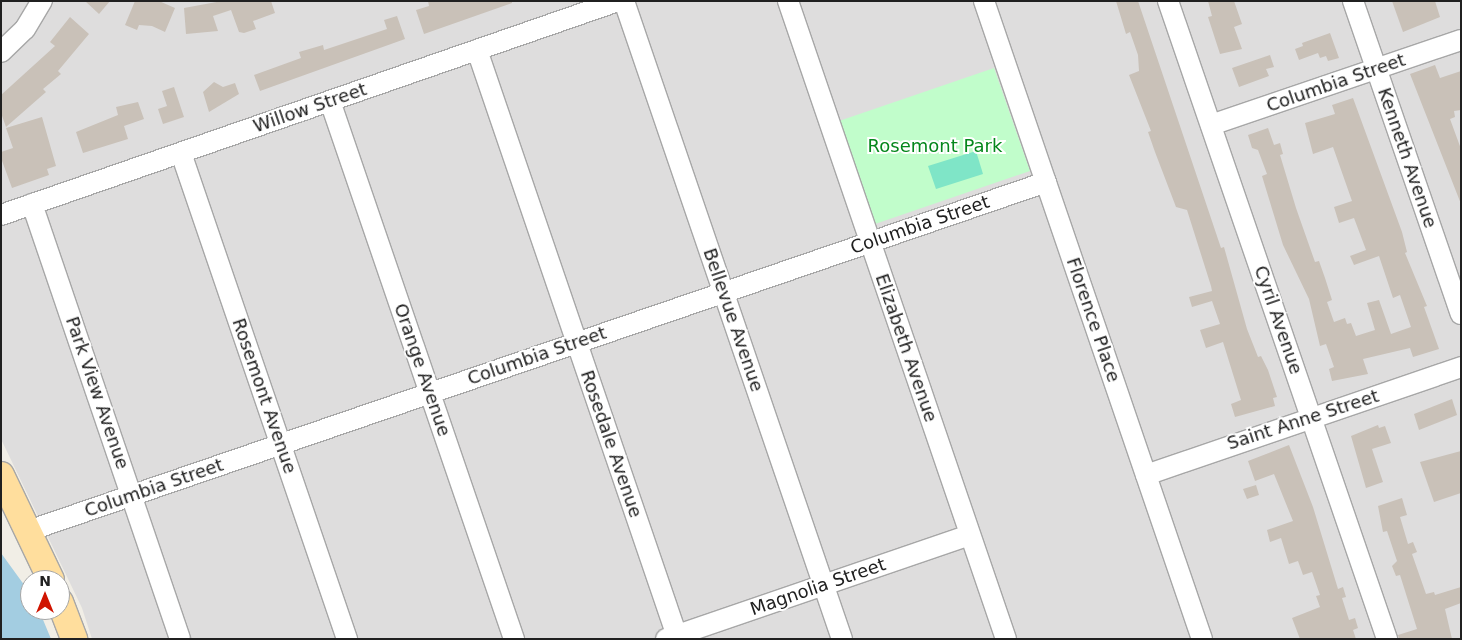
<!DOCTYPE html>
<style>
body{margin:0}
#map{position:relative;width:1462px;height:640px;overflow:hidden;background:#f1eee6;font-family:"DejaVu Sans",sans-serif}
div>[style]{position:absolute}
.residential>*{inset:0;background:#dedddd}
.park>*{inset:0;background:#c1fdcb}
.pitch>*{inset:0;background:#7fe5c7}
.water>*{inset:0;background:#a3cde1}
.building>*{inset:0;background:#c9c1b8}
.roads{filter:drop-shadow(1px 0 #a7a7a7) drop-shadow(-1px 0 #a7a7a7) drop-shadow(0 1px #a7a7a7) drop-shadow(0 -1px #a7a7a7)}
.minor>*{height:20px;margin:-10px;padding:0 10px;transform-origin:10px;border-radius:10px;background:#fff}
.major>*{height:26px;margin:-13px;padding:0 13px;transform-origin:13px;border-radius:13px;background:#ffde9d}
span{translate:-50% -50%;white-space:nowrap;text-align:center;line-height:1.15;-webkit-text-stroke:4px #fff;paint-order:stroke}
.street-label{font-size:18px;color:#202020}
.park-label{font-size:18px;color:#05871c}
.frame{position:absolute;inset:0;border:2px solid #202020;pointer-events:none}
.north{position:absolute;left:20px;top:570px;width:50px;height:50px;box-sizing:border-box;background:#fff;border:1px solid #a6a6a6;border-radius:50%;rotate:0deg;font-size:14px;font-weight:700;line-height:20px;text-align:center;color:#202020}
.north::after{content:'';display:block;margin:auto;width:18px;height:22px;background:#d01400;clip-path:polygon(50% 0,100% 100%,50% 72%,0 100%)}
</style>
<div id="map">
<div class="residential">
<div style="clip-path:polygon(1px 1px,1461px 1px,1461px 639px,92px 639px,82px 608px,1px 439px)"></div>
</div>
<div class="park">
<div style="clip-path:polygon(994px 68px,1030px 171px,875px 224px,839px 121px)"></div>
</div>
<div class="pitch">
<div style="clip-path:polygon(976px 151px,983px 174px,936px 189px,928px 166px)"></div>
</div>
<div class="water">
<div style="clip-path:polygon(1px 553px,30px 593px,30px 610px,39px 610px,51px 639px,1px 639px)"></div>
</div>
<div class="building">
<div style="clip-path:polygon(85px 1px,110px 1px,99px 14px)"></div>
<div style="clip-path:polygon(135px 1px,159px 1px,175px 8px,165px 32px,152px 26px,139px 25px,137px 30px,125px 25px)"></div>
<div style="clip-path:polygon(222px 1px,271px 1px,275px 13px,253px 21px,256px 29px,244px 33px,239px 32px,231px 10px,213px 16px,218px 31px,186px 34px,184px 8px)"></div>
<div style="clip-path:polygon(428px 1px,512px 1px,512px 3px,424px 34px,416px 10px,429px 6px)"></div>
<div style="clip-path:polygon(1116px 1px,1138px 1px,1221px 248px,1224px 247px,1247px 329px,1258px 357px,1261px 356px,1268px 370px,1277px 397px,1273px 398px,1275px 406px,1235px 417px,1231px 404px,1241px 400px,1223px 342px,1206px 348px,1200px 330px,1220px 324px,1212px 301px,1192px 307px,1189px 297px,1212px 291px,1211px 286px,1187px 210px,1176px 207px,1155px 152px,1148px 132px,1151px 131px,1129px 75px,1139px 71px,1138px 55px,1130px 32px,1126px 34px)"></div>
<div style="clip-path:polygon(1208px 1px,1234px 1px,1242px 24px,1234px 27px,1242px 49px,1220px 54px,1208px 17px,1212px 16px)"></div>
<div style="clip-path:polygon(1392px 1px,1435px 1px,1440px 17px,1403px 32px)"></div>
<div style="clip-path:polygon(397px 16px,405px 39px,260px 91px,254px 75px,301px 58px,299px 52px,323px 45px,324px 50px,387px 29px,384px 20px)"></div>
<div style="clip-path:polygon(70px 17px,89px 34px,58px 71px,61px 74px,43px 89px,46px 92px,6px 127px,1px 113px,1px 95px,55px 46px,50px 42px)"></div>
<div style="clip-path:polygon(1330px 33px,1339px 58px,1328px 61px,1326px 56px,1320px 58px,1318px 53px,1299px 60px,1295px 49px,1303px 46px,1302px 43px)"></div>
<div style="clip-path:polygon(1270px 55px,1274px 67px,1266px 69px,1269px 76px,1239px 87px,1232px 68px)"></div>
<div style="clip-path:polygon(1435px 65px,1440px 78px,1461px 71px,1461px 110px,1454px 111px,1455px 117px,1450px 119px,1461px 149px,1461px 204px,1410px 74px)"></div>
<div style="clip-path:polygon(214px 82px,223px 87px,235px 83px,239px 94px,209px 112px,203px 92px)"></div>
<div style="clip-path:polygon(174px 87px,184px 117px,163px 124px,158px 109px,167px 106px,162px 91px)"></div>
<div style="clip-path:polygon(1353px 98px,1402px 232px,1407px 252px,1405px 253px,1427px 306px,1424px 307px,1439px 349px,1413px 357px,1410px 348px,1363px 359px,1368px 374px,1332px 381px,1329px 369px,1334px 367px,1326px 344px,1320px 346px,1309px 299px,1283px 245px,1262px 176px,1267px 174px,1258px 150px,1252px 148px,1248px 135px,1268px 128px,1274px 145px,1280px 143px,1283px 154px,1280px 155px,1296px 208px,1315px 262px,1319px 261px,1325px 278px,1332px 300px,1327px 302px,1334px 322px,1345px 318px,1347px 324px,1351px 323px,1356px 336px,1375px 330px,1367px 303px,1379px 300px,1391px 334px,1411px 327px,1400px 295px,1393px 298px,1379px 256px,1354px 265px,1350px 256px,1366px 250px,1354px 218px,1339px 223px,1334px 207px,1352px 201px,1333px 147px,1313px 154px,1305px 123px,1335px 114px,1332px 105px)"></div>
<div style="clip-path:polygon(138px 102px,144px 119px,124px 126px,128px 139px,83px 153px,76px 132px,118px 115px,116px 107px)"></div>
<div style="clip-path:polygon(42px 117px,56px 166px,47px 169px,49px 175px,12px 188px,1px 158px,1px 152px,13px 148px,6px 128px)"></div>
<div style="clip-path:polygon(1452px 399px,1457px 415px,1419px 430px,1414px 414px)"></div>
<div style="clip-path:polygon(1378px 425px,1379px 428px,1385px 426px,1391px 443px,1372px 449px,1383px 482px,1366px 488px,1351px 436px)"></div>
<div style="clip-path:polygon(1289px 445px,1313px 507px,1338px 589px,1343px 587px,1346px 597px,1342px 598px,1349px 620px,1355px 618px,1358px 628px,1353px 630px,1356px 639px,1300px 639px,1292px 618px,1320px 607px,1316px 596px,1320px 595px,1312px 572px,1303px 575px,1298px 561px,1289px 564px,1281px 538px,1270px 542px,1267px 530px,1293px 521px,1274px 474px,1255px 481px,1248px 461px)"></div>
<div style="clip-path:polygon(1461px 451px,1461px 493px,1434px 502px,1420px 462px)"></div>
<div style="clip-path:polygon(1256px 485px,1259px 495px,1247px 499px,1243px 489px)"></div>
<div style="clip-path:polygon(1402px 498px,1407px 515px,1400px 517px,1408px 544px,1413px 542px,1417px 552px,1412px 554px,1426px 594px,1434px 592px,1435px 595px,1461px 587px,1461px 603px,1445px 609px,1452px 639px,1399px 639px,1398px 635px,1417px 629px,1400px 575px,1396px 576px,1392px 566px,1397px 561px,1387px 531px,1383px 532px,1378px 506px)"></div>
</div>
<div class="roads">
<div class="minor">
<div style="left:624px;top:1px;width:674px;rotate:71.14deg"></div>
<div style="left:788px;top:1px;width:674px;rotate:71.14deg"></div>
<div style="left:984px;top:1px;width:674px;rotate:71.14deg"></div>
<div style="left:1168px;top:1px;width:675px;rotate:71.05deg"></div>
<div style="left:1353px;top:1px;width:331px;rotate:71deg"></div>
<div style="left:477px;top:50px;width:622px;rotate:71.16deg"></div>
<div style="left:1px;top:52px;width:33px;rotate:-44deg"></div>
<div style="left:25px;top:29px;width:33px;rotate:-59deg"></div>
<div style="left:330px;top:101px;width:569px;rotate:71.12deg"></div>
<div style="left:1211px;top:125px;width:264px;rotate:-18.8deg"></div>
<div style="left:181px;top:153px;width:514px;rotate:71.14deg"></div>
<div style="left:32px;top:204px;width:459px;rotate:71.2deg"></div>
<div style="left:1px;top:215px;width:653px;rotate:-19.13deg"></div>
<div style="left:1146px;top:475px;width:333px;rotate:-18.9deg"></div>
<div style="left:28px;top:531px;width:1076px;rotate:-18.92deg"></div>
<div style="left:666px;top:639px;width:321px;rotate:-18.9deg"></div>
</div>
<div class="major">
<div style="left:1px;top:475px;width:116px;rotate:64.5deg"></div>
<div style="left:60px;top:602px;width:40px;rotate:69deg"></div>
</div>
</div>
<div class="street-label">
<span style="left:1336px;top:83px;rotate:-19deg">Columbia Street</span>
<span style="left:310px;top:108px;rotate:-19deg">Willow Street</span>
<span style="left:1407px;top:158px;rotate:71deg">Kenneth Avenue</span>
<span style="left:920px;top:225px;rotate:-19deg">Columbia Street</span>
<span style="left:733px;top:320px;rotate:71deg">Bellevue Avenue</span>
<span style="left:1093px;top:320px;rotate:71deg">Florence Place</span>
<span style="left:1278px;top:320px;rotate:71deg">Cyril Avenue</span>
<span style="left:906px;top:348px;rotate:71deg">Elizabeth Avenue</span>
<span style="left:537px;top:356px;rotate:-19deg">Columbia Street</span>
<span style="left:422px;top:370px;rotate:71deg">Orange Avenue</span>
<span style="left:97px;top:393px;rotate:71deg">Park View Avenue</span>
<span style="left:264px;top:396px;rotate:71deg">Rosemont Avenue</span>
<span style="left:1303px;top:420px;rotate:-18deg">Saint Anne Street</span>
<span style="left:611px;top:444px;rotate:71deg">Rosedale Avenue</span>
<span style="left:154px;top:488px;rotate:-19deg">Columbia Street</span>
<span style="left:818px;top:587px;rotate:-19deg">Magnolia Street</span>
</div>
<div class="park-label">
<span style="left:935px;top:146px">Rosemont Park</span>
</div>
<div class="frame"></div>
<div class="north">N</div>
</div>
